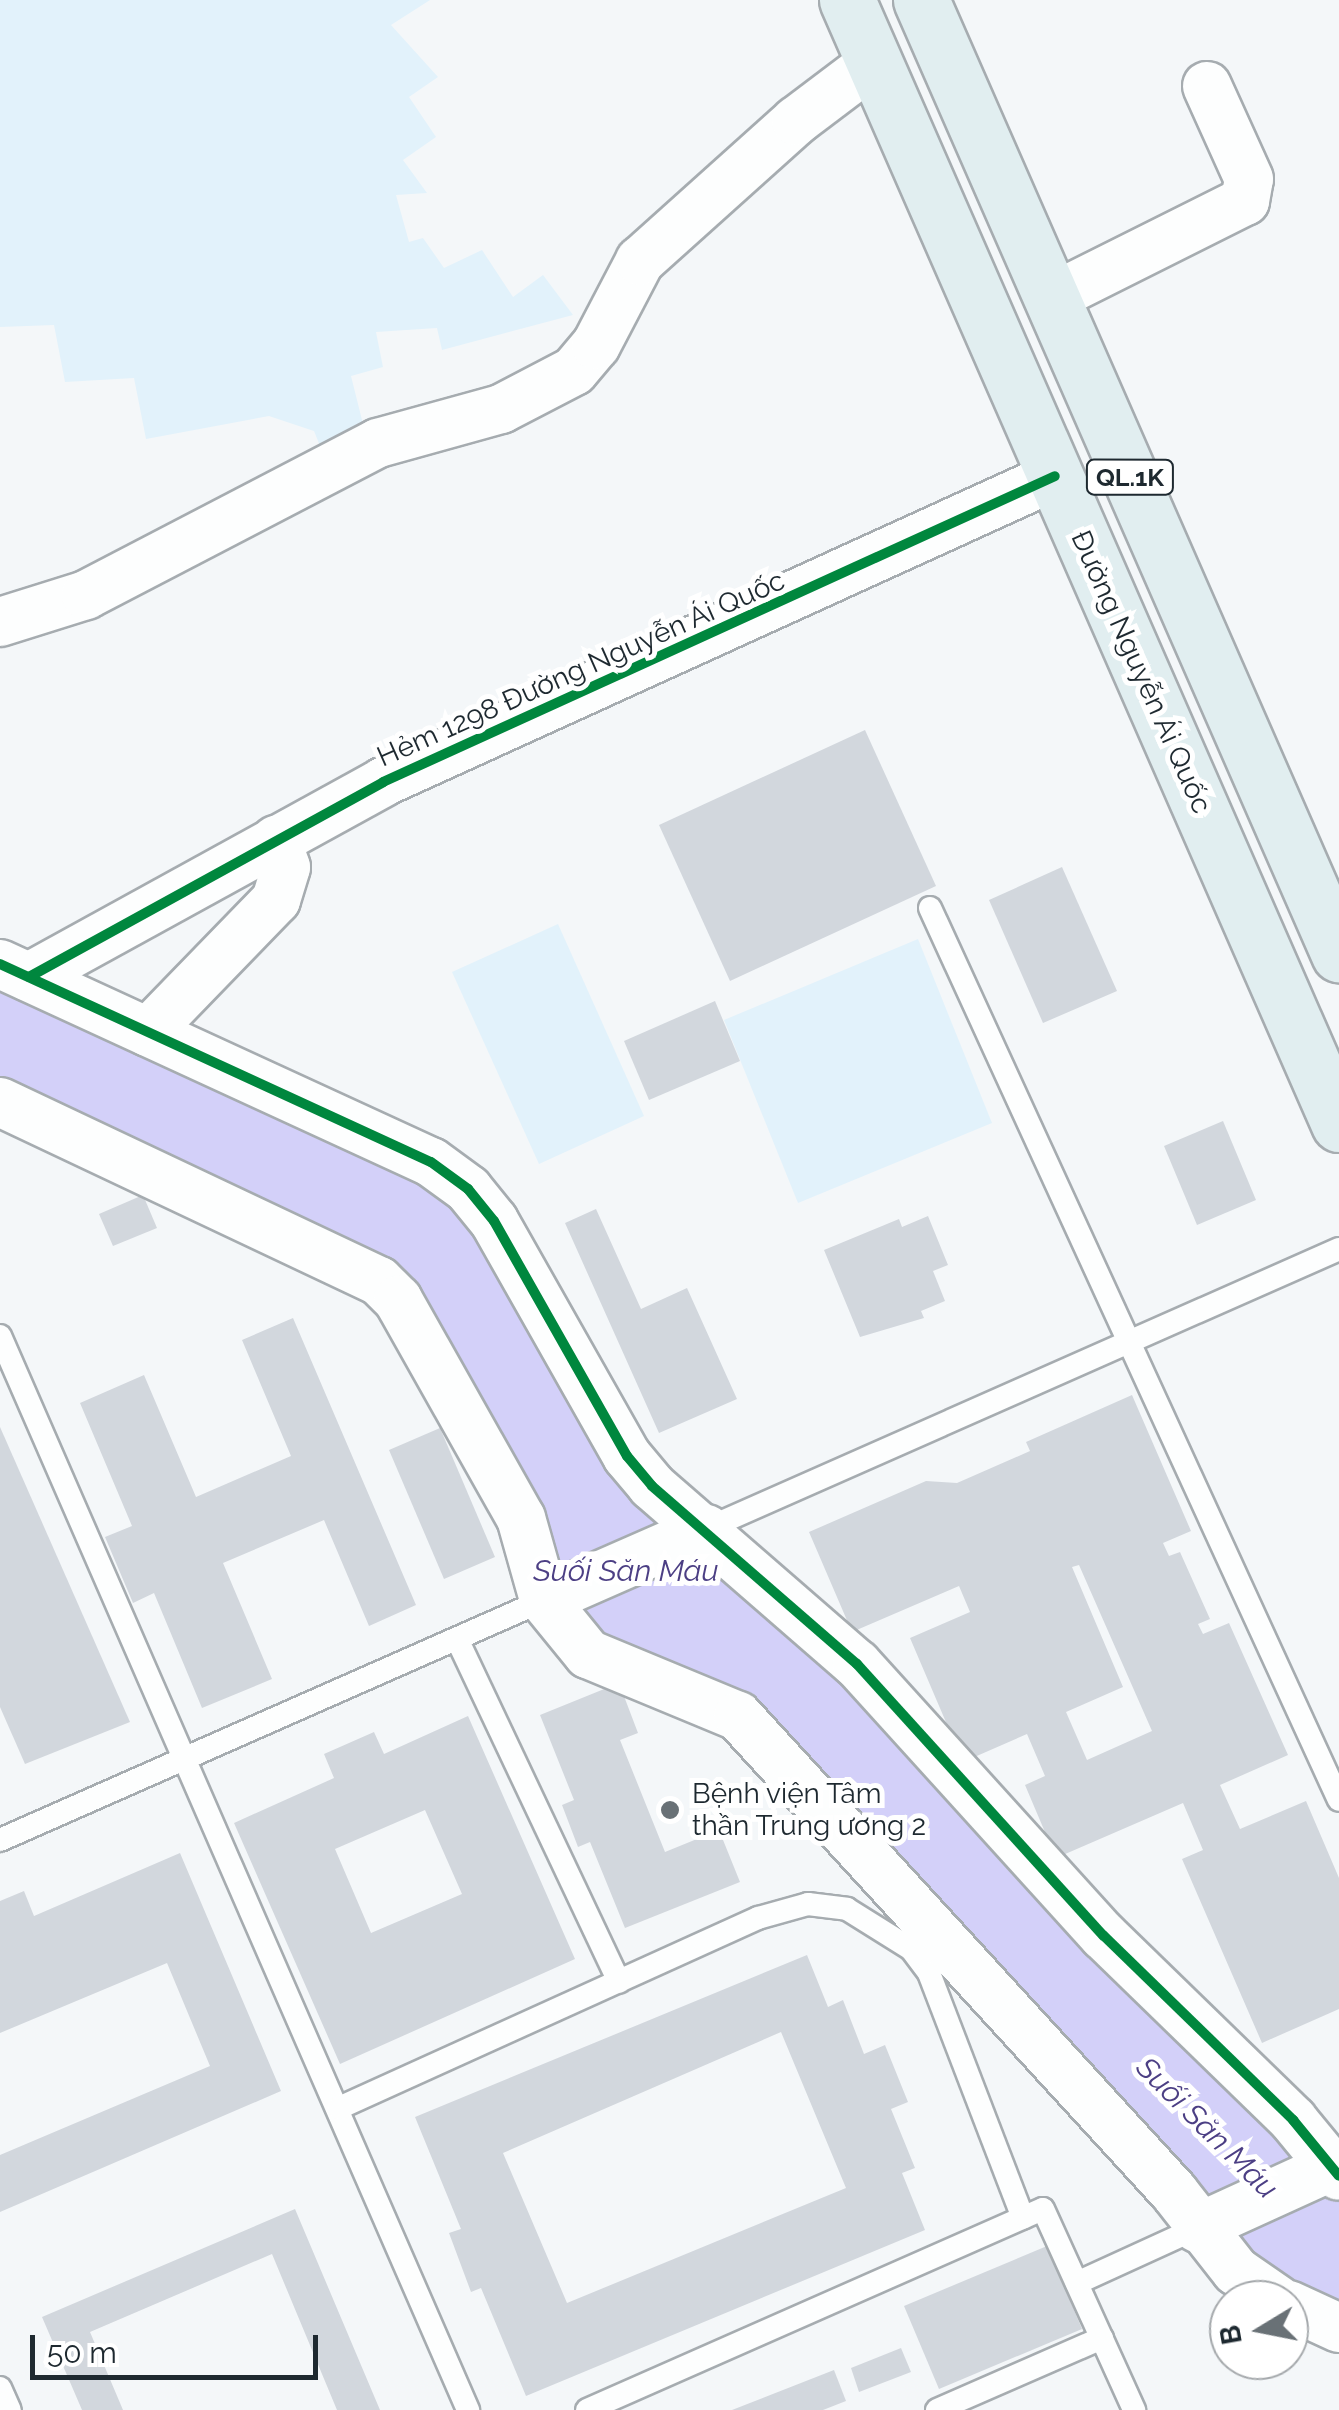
<!DOCTYPE html>
<meta charset="utf-8">
<style>
body{margin:0}
#map{position:relative;width:1339px;height:2410px;overflow:hidden;background:#f4f7f9;font-family:Raleway,sans-serif}
div>[style]{position:absolute}
.green>*{inset:0;background:#e2f2fb}
.water>*{inset:0;background:#d3d0f9}
.building>*{inset:0;background:#d2d7dd}
.roads{filter:drop-shadow(2px 0 #a6acb0) drop-shadow(-2px 0 #a6acb0) drop-shadow(0 2px #a6acb0) drop-shadow(0 -2px #a6acb0)}
.service>*{height:22px;margin:-11px;padding:0 11px;transform-origin:11px;border-radius:11px;background:#fdfefe}
.minor>*{height:48px;margin:-24px;padding:0 24px;transform-origin:24px;border-radius:24px;background:#fdfefe}
.primary>*{height:55px;margin:-27.5px;padding:0 27.5px;transform-origin:27.5px;border-radius:27.5px;background:#e1eef0}
.cycleway>*{height:10px;margin:-5px;padding:0 5px;transform-origin:5px;border-radius:5px;background:#00873e}
.dots>*{width:28px;height:28px;translate:-50% -50%;box-sizing:border-box;border:5px solid #fff;border-radius:50%}
span{translate:-50% -50%;white-space:nowrap;text-align:center;line-height:1.15;-webkit-text-stroke:10px #fff;paint-order:stroke}
.shield-label span{padding:2px 8px;background:#fff;border:2px solid;border-radius:8px;-webkit-text-stroke-width:0}
.shield-label{font-size:25px;color:#1e2930;font-weight:700}
.street-label{font-size:28px;color:#1e2930}
.poi-label{font-size:28px;color:#1e2930}
.left{translate:0 -50%;text-align:left}
.water-label{font-size:30px;color:#4c3f84;font-style:italic}
.north{position:absolute;left:1209px;top:2280px;width:100px;height:100px;box-sizing:border-box;background:#fff;border:2px solid #a5a9ac;border-radius:50%;rotate:260deg;font-size:28px;font-weight:700;line-height:40px;text-align:center;color:#1e2930}
.north::after{content:'';display:block;margin:auto;width:35px;height:45px;background:#697176;clip-path:polygon(50% 0,100% 100%,50% 72%,0 100%)}
.scale{position:absolute;left:30px;top:2335px;width:288px;height:45px;box-sizing:border-box;border:5px solid #1e2930;border-top:0;padding-left:12px;font-size:30px;line-height:35px;white-space:nowrap;color:#1e2930;-webkit-text-stroke:8px #fff;paint-order:stroke}
</style>
<div id="map">
<div class="green">
<div style="clip-path:polygon(0 0,430px 0,391px 25px,438px 77px,409px 97px,436px 137px,403px 160px,427px 193px,396px 195px,409px 242px,423px 238px,444px 268px,482px 250px,513px 297px,543px 275px,573px 315px,442px 350px,437px 328px,376px 332px,383px 367px,351px 376px,365px 432px,324px 456px,314px 431px,269px 416px,146px 439px,134px 378px,65px 382px,54px 325px,0 327px)"></div>
<div style="clip-path:polygon(558px 924px,644px 1116px,539px 1164px,452px 972px)"></div>
<div style="clip-path:polygon(918px 939px,992px 1123px,798px 1203px,724px 1020px)"></div>
</div>
<div class="water">
<div style="clip-path:polygon(0 980px,459px 1198px,616px 1465px,829px 1659px,1339px 2199px,1339px 2312px,1262px 2279px,752px 1709px,597px 1643px,407px 1289px,0 1087px)"></div>
</div>
<div class="building">
<div style="clip-path:polygon(865px 730px,936px 886px,730px 981px,659px 825px)"></div>
<div style="clip-path:polygon(1062px 867px,1117px 991px,1043px 1023px,989px 900px)"></div>
<div style="clip-path:polygon(715px 1001px,740px 1061px,649px 1100px,624px 1041px)"></div>
<div style="clip-path:polygon(1223px 1121px,1256px 1200px,1197px 1225px,1164px 1146px)"></div>
<div style="clip-path:polygon(143px 1195px,157px 1228px,113px 1246px,99px 1214px)"></div>
<div style="clip-path:polygon(596px 1209px,641px 1309px,687px 1288px,737px 1399px,659px 1433px,565px 1223px)"></div>
<div style="clip-path:polygon(928px 1216px,948px 1265px,933px 1271px,945px 1301px,921px 1311px,924px 1318px,860px 1337px,824px 1250px,899px 1219px,902px 1227px)"></div>
<div style="clip-path:polygon(293px 1318px,416px 1605px,369px 1626px,324px 1520px,223px 1563px,272px 1679px,202px 1708px,154px 1593px,133px 1603px,105px 1537px,132px 1526px,80px 1403px,144px 1375px,196px 1497px,291px 1456px,242px 1340px)"></div>
<div style="clip-path:polygon(evenodd,1132px 1395px,1191px 1531px,1163px 1543px,1169px 1556px,1180px 1552px,1210px 1619px,1198px 1624px,1203px 1634px,1229px 1623px,1288px 1755px,1220px 1785px,1240px 1829px,1306px 1801px,1339px 1878px,1339px 2009px,1262px 2043px,1182px 1859px,1203px 1850px,1183px 1803px,1056px 1858px,1025px 1785px,1045px 1776px,1027px 1734px,963px 1762px,910px 1638px,970px 1612px,959px 1586px,852px 1632px,809px 1532px,926px 1481px,957px 1483px,1030px 1451px,1026px 1442px,1132px 1395px,1079px 1565px,1152px 1731px,1087px 1760px,1066px 1712px,1123px 1687px,1072px 1567px,1079px 1565px)"></div>
<div style="clip-path:polygon(0 1427px,130px 1722px,25px 1764px,0 1707px)"></div>
<div style="clip-path:polygon(440px 1428px,495px 1557px,444px 1579px,389px 1450px)"></div>
<div style="clip-path:polygon(619px 1683px,638px 1733px,620px 1740px,665px 1852px,719px 1830px,740px 1882px,625px 1928px,590px 1842px,578px 1847px,562px 1805px,574px 1800px,540px 1715px)"></div>
<div style="clip-path:polygon(evenodd,468px 1716px,575px 1959px,340px 2064px,234px 1823px,334px 1778px,324px 1754px,374px 1732px,384px 1754px,468px 1716px,425px 1810px,462px 1894px,371px 1933px,335px 1849px,425px 1810px)"></div>
<div style="clip-path:polygon(180px 1853px,281px 2091px,0 2212px,0 2155px,210px 2066px,167px 1963px,0 2033px,0 1901px,24px 1891px,34px 1916px)"></div>
<div style="clip-path:polygon(evenodd,807px 1955px,828px 2007px,843px 2000px,864px 2054px,885px 2045px,908px 2102px,891px 2109px,915px 2168px,902px 2173px,925px 2230px,526px 2396px,481px 2288px,471px 2292px,449px 2233px,461px 2229px,415px 2117px,807px 1955px,781px 2032px,846px 2188px,567px 2303px,503px 2153px,781px 2032px)"></div>
<div style="clip-path:polygon(295px 2209px,380px 2410px,337px 2410px,272px 2254px,90px 2332px,123px 2410px,82px 2410px,42px 2317px)"></div>
<div style="clip-path:polygon(1047px 2246px,1082px 2329px,939px 2389px,904px 2306px)"></div>
<div style="clip-path:polygon(901px 2348px,911px 2372px,859px 2392px,851px 2368px)"></div>
<div style="clip-path:polygon(834px 2370px,846px 2401px,823px 2410px,732px 2410px)"></div>
</div>
<div class="roads">
<div class="service">
<div style="left:930px;top:908px;width:981px;rotate:65.37deg"></div>
<div style="left:0;top:1336px;width:1172px;rotate:66.45deg"></div>
<div style="left:706px;top:1529px;width:692px;rotate:-23.86deg"></div>
<div style="left:457px;top:1639px;width:379px;rotate:64.7deg"></div>
<div style="left:0;top:1840px;width:595px;rotate:-23.81deg"></div>
<div style="left:339px;top:2108px;width:460px;rotate:-24.4deg"></div>
<div style="left:758px;top:1918px;width:52px;rotate:-15.6deg"></div>
<div style="left:808px;top:1904px;width:39px;rotate:7deg"></div>
<div style="left:847px;top:1909px;width:75px;rotate:32deg"></div>
<div style="left:911px;top:1949px;width:30px;rotate:53deg"></div>
<div style="left:929px;top:1973px;width:262px;rotate:69deg"></div>
<div style="left:1077px;top:2283px;width:132px;rotate:-24.6deg"></div>
<div style="left:0;top:2388px;width:24px;rotate:66deg"></div>
<div style="left:587px;top:2410px;width:498px;rotate:-23.8deg"></div>
<div style="left:1043px;top:2209px;width:221px;rotate:65.6deg"></div>
<div style="left:937px;top:2410px;width:180px;rotate:-23.6deg"></div>
</div>
<div class="minor">
<div style="left:1051px;top:298px;width:217px;rotate:-26.6deg"></div>
<div style="left:1245px;top:201px;width:22px;rotate:-80deg"></div>
<div style="left:1249px;top:179px;width:102px;rotate:-114.3deg"></div>
<div style="left:0;top:622px;width:90px;rotate:-17.4deg"></div>
<div style="left:86px;top:595px;width:329px;rotate:-27.5deg"></div>
<div style="left:378px;top:443px;width:128px;rotate:-15.5deg"></div>
<div style="left:501px;top:409px;width:82px;rotate:-27.5deg"></div>
<div style="left:574px;top:371px;width:34px;rotate:-50deg"></div>
<div style="left:596px;top:345px;width:95px;rotate:-62.4deg"></div>
<div style="left:640px;top:261px;width:210px;rotate:-41.9deg"></div>
<div style="left:796px;top:121px;width:98px;rotate:-37.1deg"></div>
<div style="left:0;top:964px;width:474px;rotate:24.7deg"></div>
<div style="left:431px;top:1162px;width:46px;rotate:36.1deg"></div>
<div style="left:468px;top:1189px;width:41px;rotate:50.9deg"></div>
<div style="left:494px;top:1221px;width:270px;rotate:60.5deg"></div>
<div style="left:627px;top:1456px;width:39px;rotate:50deg"></div>
<div style="left:652px;top:1486px;width:271px;rotate:41deg"></div>
<div style="left:857px;top:1664px;width:367px;rotate:47.8deg"></div>
<div style="left:1104px;top:1936px;width:264px;rotate:44.2deg"></div>
<div style="left:1293px;top:2120px;width:72px;rotate:50.6deg"></div>
<div style="left:29px;top:977px;width:404px;rotate:-28.8deg"></div>
<div style="left:383px;top:782px;width:738px;rotate:-24.48deg"></div>
<div style="left:148px;top:1032px;width:184px;rotate:-45.9deg"></div>
<div style="left:276px;top:900px;width:34px;rotate:-73deg"></div>
<div style="left:286px;top:867px;width:29px;rotate:-110deg"></div>
<div style="left:0;top:1102px;width:419px;rotate:25.3deg"></div>
<div style="left:379px;top:1281px;width:27px;rotate:45deg"></div>
<div style="left:398px;top:1300px;width:250px;rotate:60.6deg"></div>
<div style="left:521px;top:1518px;width:85px;rotate:74.3deg"></div>
<div style="left:544px;top:1600px;width:70px;rotate:50.8deg"></div>
<div style="left:588px;top:1654px;width:162px;rotate:22.5deg"></div>
<div style="left:738px;top:1716px;width:646px;rotate:47.51deg"></div>
<div style="left:1174px;top:2192px;width:100px;rotate:51.9deg"></div>
<div style="left:1236px;top:2271px;width:51px;rotate:34.6deg"></div>
<div style="left:544px;top:1600px;width:177px;rotate:-23.7deg"></div>
<div style="left:1197px;top:2228px;width:149px;rotate:-24.5deg"></div>
<div style="left:1289px;top:2305px;width:55px;rotate:24.7deg"></div>
</div>
<div class="primary">
<div style="left:847px;top:0;width:1227px;rotate:66.36deg"></div>
<div style="left:921px;top:0;width:1042px;rotate:66.34deg"></div>
</div>
</div>
<div class="cycleway">
<div style="left:0;top:964px;width:474px;rotate:24.7deg"></div>
<div style="left:431px;top:1162px;width:46px;rotate:36.1deg"></div>
<div style="left:468px;top:1189px;width:41px;rotate:50.9deg"></div>
<div style="left:494px;top:1221px;width:270px;rotate:60.5deg"></div>
<div style="left:627px;top:1456px;width:39px;rotate:50deg"></div>
<div style="left:652px;top:1486px;width:271px;rotate:41deg"></div>
<div style="left:857px;top:1664px;width:367px;rotate:47.8deg"></div>
<div style="left:1104px;top:1936px;width:264px;rotate:44.2deg"></div>
<div style="left:1293px;top:2120px;width:72px;rotate:50.6deg"></div>
<div style="left:29px;top:977px;width:404px;rotate:-28.8deg"></div>
<div style="left:383px;top:782px;width:738px;rotate:-24.48deg"></div>
</div>
<div class="dots">
<div style="left:670px;top:1810px;background:#697176"></div>
</div>
<div class="shield-label">
<span style="left:1130px;top:477px">QL.1K</span>
</div>
<div class="street-label">
<span style="left:581px;top:669px;rotate:-24deg">Hẻm 1298 Đường Nguyễn Ái Quốc</span>
<span style="left:1141px;top:672px;rotate:66deg">Đường Nguyễn Ái Quốc</span>
</div>
<div class="poi-label">
<span class="left" style="left:692px;top:1810px">Bệnh viện Tâm<br>thần Trung ương 2</span>
</div>
<div class="water-label">
<span style="left:626px;top:1571px">Suối Săn Máu</span>
<span style="left:1207px;top:2128px;rotate:45deg">Suối Săn Máu</span>
</div>
<div class="north">B</div>
<div class="scale">50 m</div>
</div>
